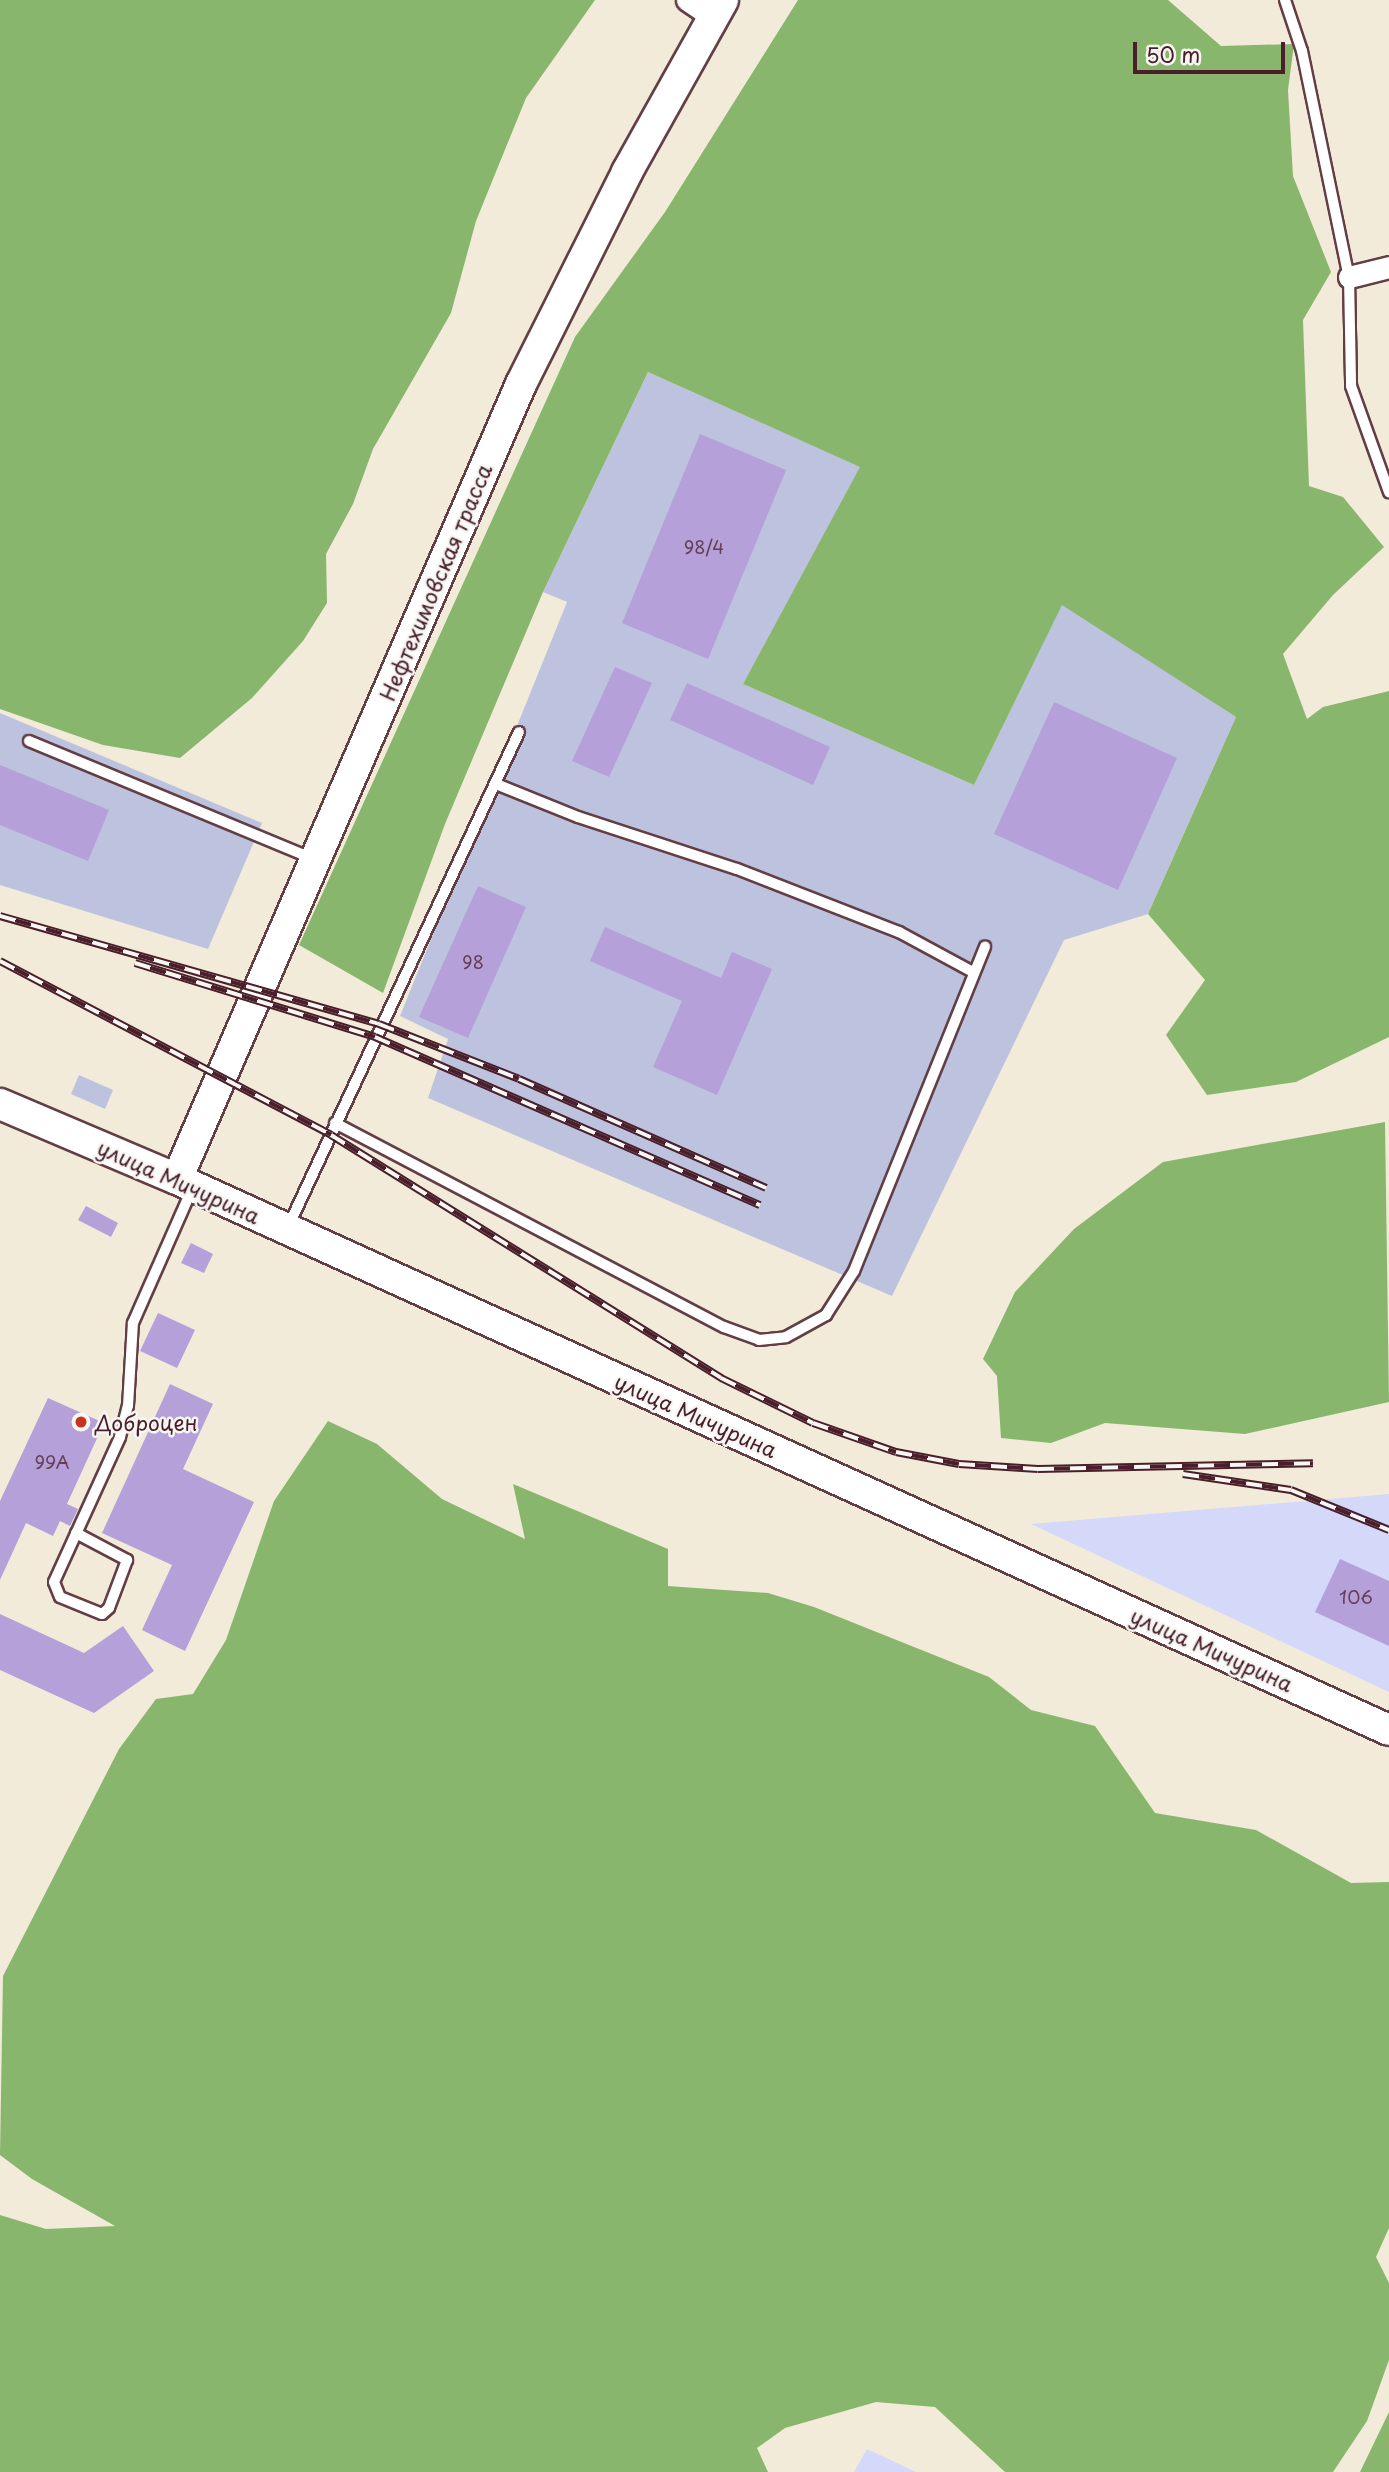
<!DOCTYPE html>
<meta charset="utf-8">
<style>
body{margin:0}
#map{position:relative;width:1389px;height:2472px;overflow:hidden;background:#f2ebd9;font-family:"Playpen Sans",sans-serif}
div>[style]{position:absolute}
.built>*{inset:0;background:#d4d8f9}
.industrial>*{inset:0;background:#bdc3de}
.forest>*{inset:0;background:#89b66d}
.building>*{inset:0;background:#b5a0d9}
.roads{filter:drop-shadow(2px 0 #633e45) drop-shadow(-2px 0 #633e45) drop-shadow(0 2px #633e45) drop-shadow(0 -2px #633e45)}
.lane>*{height:10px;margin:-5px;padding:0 5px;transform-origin:5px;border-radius:5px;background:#fff}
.street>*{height:21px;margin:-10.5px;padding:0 10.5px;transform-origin:10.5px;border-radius:10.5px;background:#fff}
.secondary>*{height:30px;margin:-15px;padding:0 15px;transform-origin:15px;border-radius:15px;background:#fff}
.rail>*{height:8px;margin-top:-4px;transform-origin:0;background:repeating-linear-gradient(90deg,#f6f6f2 0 16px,#4a1f2b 0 32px);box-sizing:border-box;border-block:2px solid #4a1f2b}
.dots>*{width:19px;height:19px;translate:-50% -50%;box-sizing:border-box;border:4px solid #f6f6f2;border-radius:50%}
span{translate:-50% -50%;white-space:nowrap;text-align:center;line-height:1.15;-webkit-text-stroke:5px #f6f6f2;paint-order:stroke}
.number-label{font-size:18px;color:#653f56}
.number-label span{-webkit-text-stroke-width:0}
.street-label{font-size:21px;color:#4a1f2b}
.poi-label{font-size:21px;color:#4a1f2b}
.left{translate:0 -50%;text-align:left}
.scale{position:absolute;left:1133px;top:42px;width:152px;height:32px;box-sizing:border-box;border:4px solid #4a1f2b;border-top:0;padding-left:9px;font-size:21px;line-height:24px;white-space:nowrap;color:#4a1f2b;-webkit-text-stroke:5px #f6f6f2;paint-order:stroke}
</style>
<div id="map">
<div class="built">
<div style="clip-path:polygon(1389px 1494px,1389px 1692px,1031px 1524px)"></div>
<div style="clip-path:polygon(867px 2449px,916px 2472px,854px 2472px)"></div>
</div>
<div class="industrial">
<div style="clip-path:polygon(648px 372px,861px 467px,743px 684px,974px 785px,1062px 604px,1236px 717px,1148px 914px,1064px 940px,892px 1296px,428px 1098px,448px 1039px,400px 1016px,567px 602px,543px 592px)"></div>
<div style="clip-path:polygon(0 713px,262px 823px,208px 949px,0 885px)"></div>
<div style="clip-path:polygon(79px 1075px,113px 1090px,105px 1109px,71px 1094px)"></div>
</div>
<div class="forest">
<div style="clip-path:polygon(0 0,595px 0,526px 98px,476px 221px,451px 313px,373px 449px,353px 504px,326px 554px,327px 603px,303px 641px,252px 698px,180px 758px,103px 745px,0 709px)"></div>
<div style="clip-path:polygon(798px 0,1168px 0,1221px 46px,1294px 44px,1288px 90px,1293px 176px,1331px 272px,1303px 320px,1309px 486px,1343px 497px,1384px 547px,1333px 595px,1283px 654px,1307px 719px,1323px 707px,1389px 691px,1389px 1037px,1296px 1082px,1207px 1095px,1166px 1035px,1205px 980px,1148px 914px,1236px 717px,1062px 605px,974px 785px,743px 684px,860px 467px,648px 372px,543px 592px,445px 824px,383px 993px,299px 945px,575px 337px,665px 212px)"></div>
<div style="clip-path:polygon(1385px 1122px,1389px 1402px,1245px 1434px,1105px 1423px,1051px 1443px,1001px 1438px,997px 1376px,983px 1359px,1015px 1292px,1074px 1229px,1163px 1162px)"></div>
<div style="clip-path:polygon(328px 1421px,377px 1444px,442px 1499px,525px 1539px,513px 1484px,668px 1549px,668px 1586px,768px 1593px,814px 1607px,989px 1677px,1031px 1710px,1095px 1726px,1155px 1813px,1256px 1830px,1351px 1883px,1389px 1882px,1389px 2228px,1376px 2257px,1389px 2283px,1389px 2360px,1367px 2421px,1333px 2472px,1005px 2472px,935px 2407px,876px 2402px,785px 2428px,757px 2448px,768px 2472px,0 2472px,0 2215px,46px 2229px,115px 2226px,32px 2179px,0 2155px,3px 1976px,119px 1749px,156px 1699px,193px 1694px,226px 1640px,274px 1501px)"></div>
<div style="clip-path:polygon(1389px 2412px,1389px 2472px,1360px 2472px)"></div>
</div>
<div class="building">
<div style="clip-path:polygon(700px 434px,786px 470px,708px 659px,622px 623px)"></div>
<div style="clip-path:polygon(615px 667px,652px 683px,609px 777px,572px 761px)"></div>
<div style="clip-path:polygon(687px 683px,830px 747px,813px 785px,670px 720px)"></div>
<div style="clip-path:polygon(1054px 702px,1177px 758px,1118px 890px,994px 834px)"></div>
<div style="clip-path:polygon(0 765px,109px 810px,88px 861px,0 825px)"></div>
<div style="clip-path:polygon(478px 886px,526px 907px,468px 1038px,419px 1017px)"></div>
<div style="clip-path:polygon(605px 927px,721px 978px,732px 952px,772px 969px,717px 1095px,653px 1067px,682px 1001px,590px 961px)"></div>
<div style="clip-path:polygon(86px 1206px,118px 1223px,111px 1237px,78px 1220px)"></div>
<div style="clip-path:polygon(191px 1243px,213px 1254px,204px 1273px,181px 1263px)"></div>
<div style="clip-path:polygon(158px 1313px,195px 1330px,177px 1368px,140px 1351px)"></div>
<div style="clip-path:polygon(170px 1384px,213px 1404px,183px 1469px,254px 1502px,185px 1651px,142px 1630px,172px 1565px,102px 1533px)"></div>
<div style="clip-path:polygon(48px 1398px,104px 1423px,67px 1504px,78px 1509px,70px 1526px,60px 1521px,53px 1536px,26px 1523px,0 1580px,0 1501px)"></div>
<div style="clip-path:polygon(1340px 1559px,1389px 1581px,1389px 1646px,1315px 1612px)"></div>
<div style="clip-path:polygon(0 1614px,84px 1653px,123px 1626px,154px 1671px,94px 1713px,0 1670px)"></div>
</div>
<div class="roads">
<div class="lane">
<div style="left:1285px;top:0;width:54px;rotate:71.6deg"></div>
<div style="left:1302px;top:51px;width:231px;rotate:78.3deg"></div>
<div style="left:1349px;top:277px;width:109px;rotate:88.9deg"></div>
<div style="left:1351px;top:386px;width:113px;rotate:70.3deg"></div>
<div style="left:29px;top:741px;width:308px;rotate:22.5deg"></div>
<div style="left:496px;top:784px;width:88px;rotate:21.9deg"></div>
<div style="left:578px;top:817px;width:167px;rotate:18.1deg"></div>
<div style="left:737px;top:869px;width:174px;rotate:21.3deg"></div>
<div style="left:899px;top:932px;width:84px;rotate:28.4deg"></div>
<div style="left:335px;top:1123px;width:439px;rotate:27.7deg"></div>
<div style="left:724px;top:1327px;width:37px;rotate:20deg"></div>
<div style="left:759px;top:1340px;width:27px;rotate:-6deg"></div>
<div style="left:786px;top:1337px;width:46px;rotate:-28.8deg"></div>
<div style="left:826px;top:1315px;width:52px;rotate:-57.5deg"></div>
<div style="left:854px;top:1271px;width:350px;rotate:-68deg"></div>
<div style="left:288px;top:1227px;width:546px;rotate:-64.98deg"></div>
<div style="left:76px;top:1533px;width:58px;rotate:27.9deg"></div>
<div style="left:127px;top:1560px;width:51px;rotate:110.6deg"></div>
<div style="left:109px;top:1608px;width:9px;rotate:139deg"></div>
<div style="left:102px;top:1614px;width:45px;rotate:-158deg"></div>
<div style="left:60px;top:1597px;width:16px;rotate:-112deg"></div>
<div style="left:54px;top:1582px;width:159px;rotate:-65.5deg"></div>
<div style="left:120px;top:1437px;width:32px;rotate:-76deg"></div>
<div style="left:128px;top:1406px;width:83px;rotate:-86.6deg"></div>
<div style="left:133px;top:1323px;width:146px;rotate:-66.2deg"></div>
</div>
<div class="street">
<div style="left:687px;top:0;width:30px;rotate:34deg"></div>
<div style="left:1349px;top:277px;width:41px;rotate:-14deg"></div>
</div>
<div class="secondary">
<div style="left:0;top:1104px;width:192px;rotate:23deg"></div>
<div style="left:177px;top:1179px;width:1331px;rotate:24.45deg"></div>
<div style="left:177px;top:1179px;width:866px;rotate:-66.6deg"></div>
<div style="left:521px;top:384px;width:237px;rotate:-63.4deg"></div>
<div style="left:627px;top:172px;width:197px;rotate:-60.8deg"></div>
</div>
</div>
<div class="rail">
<div style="left:0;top:916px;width:394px;rotate:15.9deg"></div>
<div style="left:379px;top:1024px;width:150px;rotate:21.4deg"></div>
<div style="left:519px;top:1079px;width:270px;rotate:23.8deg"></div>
<div style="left:0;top:961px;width:374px;rotate:27.7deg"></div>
<div style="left:331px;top:1135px;width:460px;rotate:31.9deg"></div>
<div style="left:721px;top:1378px;width:102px;rotate:26.1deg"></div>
<div style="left:813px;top:1423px;width:88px;rotate:19.3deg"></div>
<div style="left:896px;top:1452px;width:64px;rotate:10.8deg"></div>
<div style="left:959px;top:1464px;width:79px;rotate:3.6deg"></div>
<div style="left:1038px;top:1469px;width:275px;rotate:-1.2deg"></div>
<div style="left:135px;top:963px;width:251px;rotate:17.1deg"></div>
<div style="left:375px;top:1037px;width:420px;rotate:23.6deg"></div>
<div style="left:1183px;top:1474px;width:109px;rotate:8.4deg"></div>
<div style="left:1291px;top:1490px;width:106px;rotate:22.2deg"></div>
</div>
<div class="dots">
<div style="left:81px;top:1422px;background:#c8321e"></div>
</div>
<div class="number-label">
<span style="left:704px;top:547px">98/4</span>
<span style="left:473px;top:962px">98</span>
<span style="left:52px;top:1462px">99А</span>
<span style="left:1356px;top:1597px">106</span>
</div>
<div class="street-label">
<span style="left:435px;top:582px;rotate:-67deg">Нефтехимовская трасса</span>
<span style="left:179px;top:1181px;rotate:24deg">улица Мичурина</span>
<span style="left:696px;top:1415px;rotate:24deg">улица Мичурина</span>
<span style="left:1212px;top:1649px;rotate:24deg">улица Мичурина</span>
</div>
<div class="poi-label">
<span class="left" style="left:95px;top:1422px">Доброцен</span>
</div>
<div class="scale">50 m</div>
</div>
